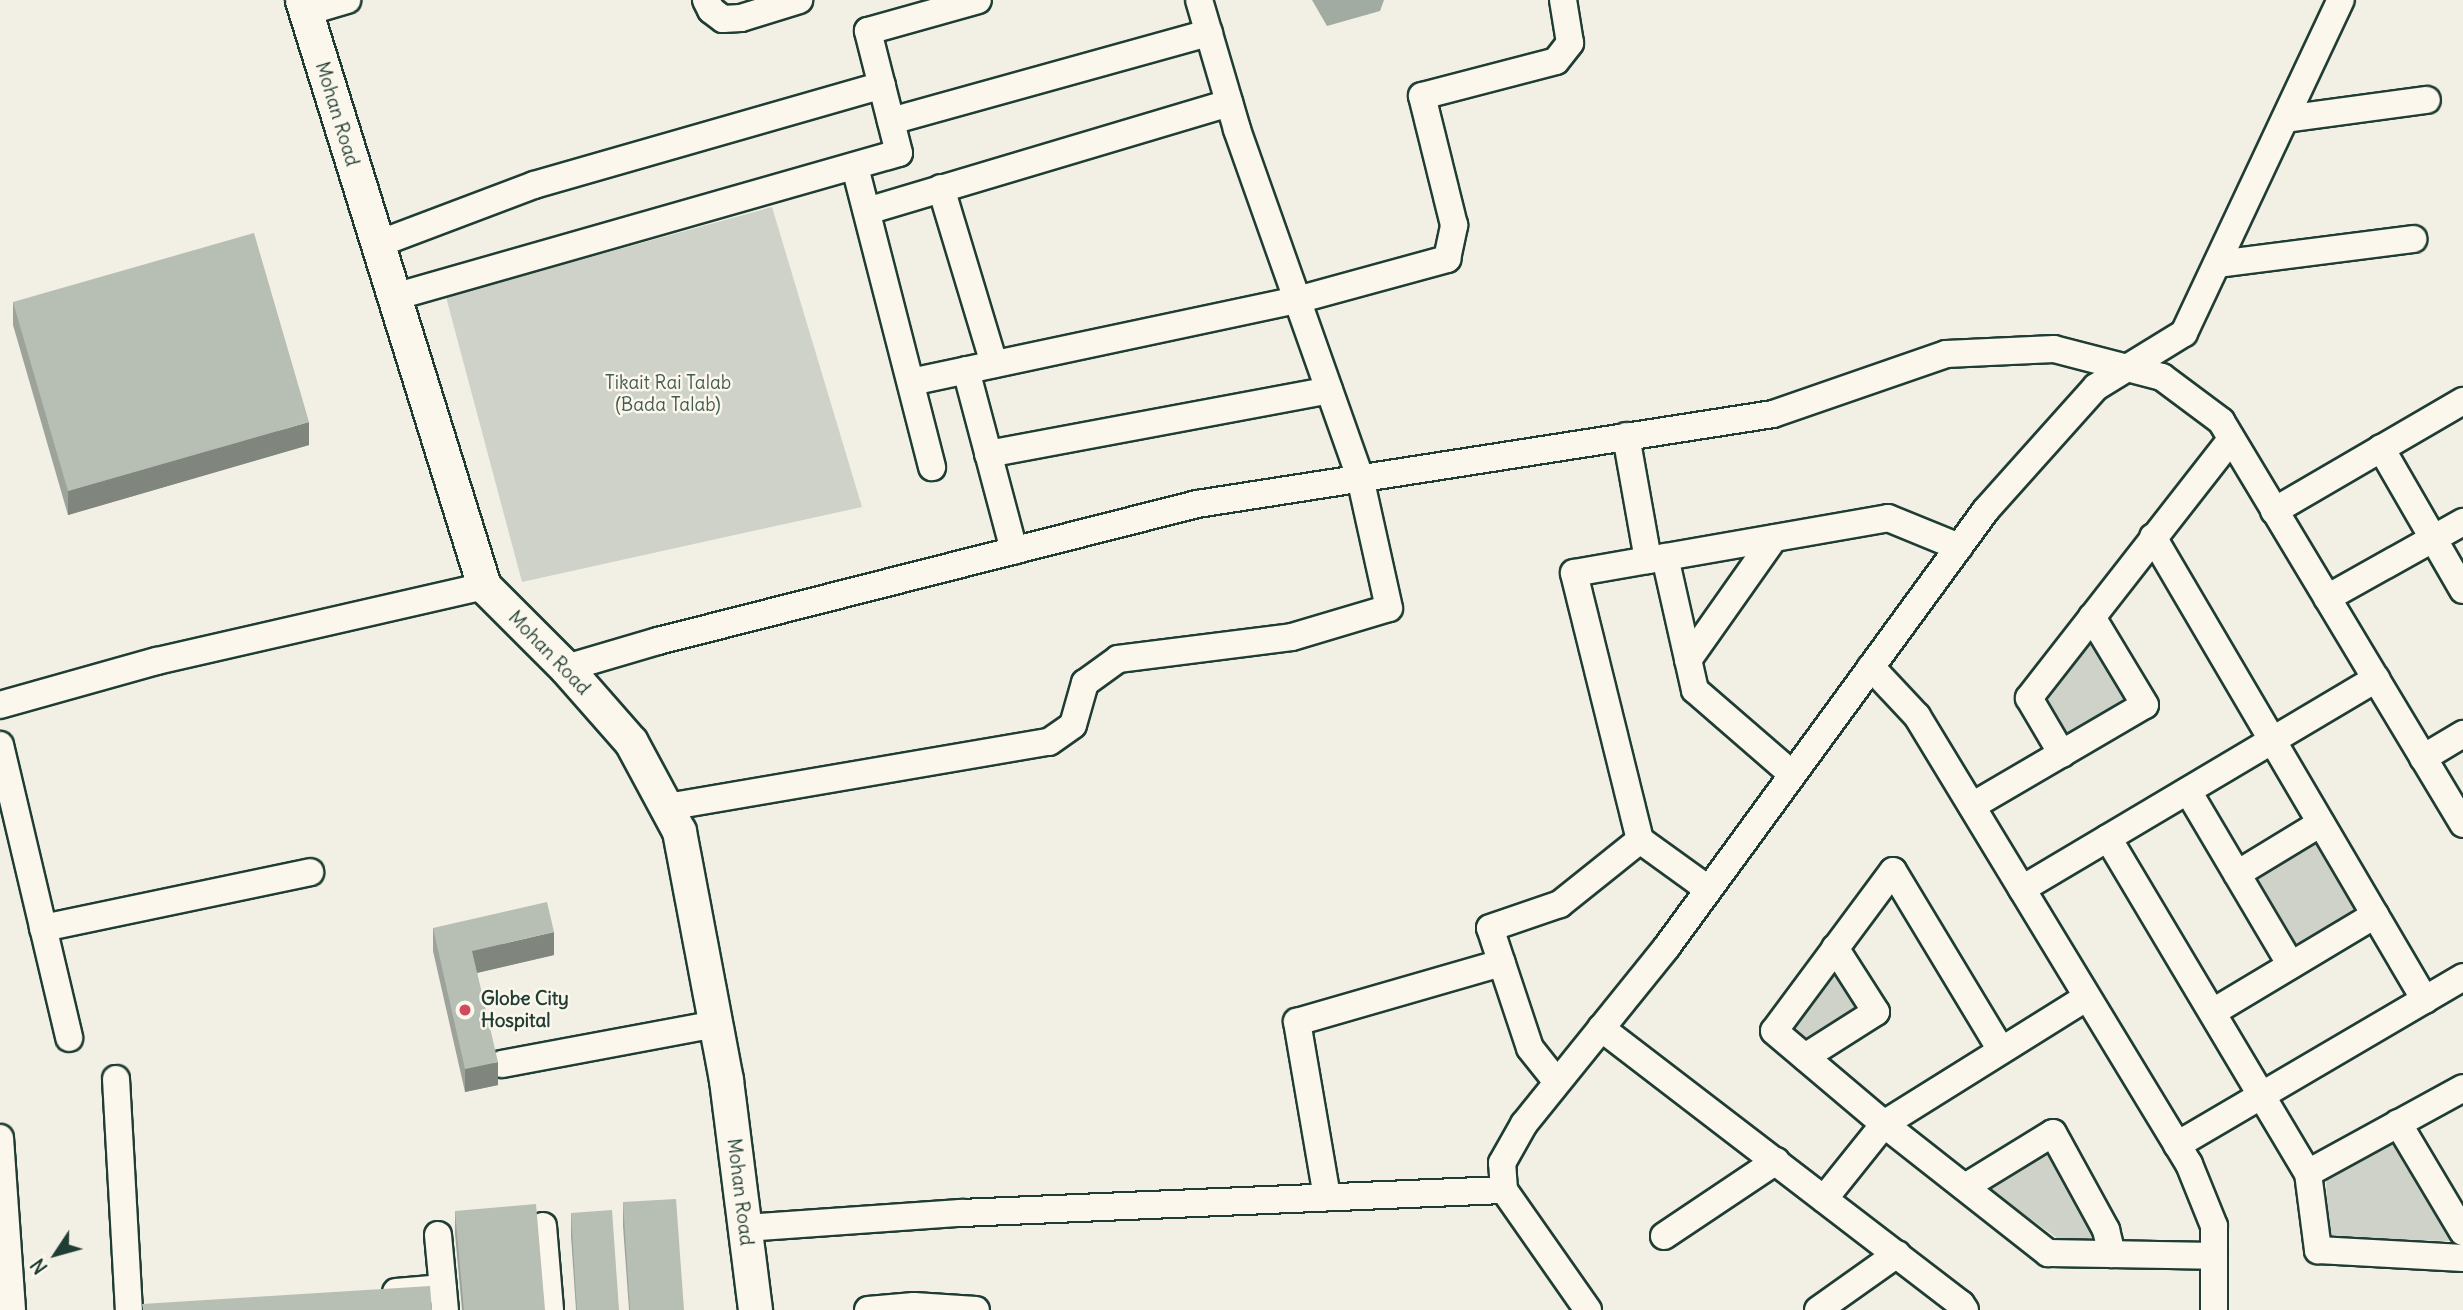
<!DOCTYPE html>
<style>
body{margin:0}
#map{position:relative;width:2463px;height:1310px;overflow:hidden;background:#f2f0e5;font-family:Delius,sans-serif}
div>[style]{position:absolute}
.green>*{inset:0;background:#cfd2c8}
.water>*{inset:0;background:#a2aba1}
.roads{filter:drop-shadow(2px 0 #1f3d34) drop-shadow(-2px 0 #1f3d34) drop-shadow(0 2px #1f3d34) drop-shadow(0 -2px #1f3d34)}
.minor>*{height:26px;margin:-13px;padding:0 13px;transform-origin:13px;border-radius:13px;background:#fbf7ec}
.major>*{height:33px;margin:-16.5px;padding:0 16.5px;transform-origin:16.5px;border-radius:16.5px;background:#fbf7ec}
.wall>*{inset:0;background:#9da39a}
.shaded-wall>*{inset:0;background:#80857d}
.building>*{inset:0;background:#b7beb3}
.dots>*{width:19px;height:19px;translate:-50% -50%;box-sizing:border-box;border:4px solid #fbf7ec;border-radius:50%}
span{translate:-50% -50%;white-space:nowrap;text-align:center;line-height:1.15;-webkit-text-stroke:5px #fbf7ec;paint-order:stroke}
.street-label{font-size:19px;color:#1f3d34}
.park-label{font-size:19px;color:#425b52}
.poi-label{font-size:19px;color:#1f3d34;font-weight:700}
.left{translate:0 -50%;text-align:left}
.north{position:absolute;left:21px;top:1219px;width:70px;height:70px;-webkit-text-stroke:5px #fbf7ec;paint-order:stroke;rotate:234deg;font-size:19px;font-weight:700;line-height:28px;text-align:center;color:#1f3d34}
.north::after{content:'';display:block;margin:auto;width:24px;height:32px;background:#1f3d34;clip-path:polygon(50% 0,100% 100%,50% 72%,0 100%)}
</style>
<div id="map">
<div class="green">
<div style="clip-path:polygon(772px 207px,862px 507px,522px 582px,446px 297px)"></div>
<div style="clip-path:polygon(2092px 640px,2128px 699px,2064px 738px,2042px 696px)"></div>
<div style="clip-path:polygon(2319px 837px,2361px 908px,2292px 949px,2250px 879px)"></div>
<div style="clip-path:polygon(1833px 967px,1863px 1009px,1809px 1046px,1788px 1027px)"></div>
<div style="clip-path:polygon(2397px 1137px,2455px 1241px,2328px 1239px,2326px 1177px)"></div>
<div style="clip-path:polygon(2049px 1146px,2096px 1242px,2064px 1243px,1983px 1185px)"></div>
</div>
<div class="water">
<div style="clip-path:polygon(1312px 0,1384px 0,1380px 11px,1327px 26px)"></div>
</div>
<div class="roads">
<div class="minor">
<div style="left:706px;top:0;width:11px;rotate:63deg"></div>
<div style="left:711px;top:10px;width:15px;rotate:37deg"></div>
<div style="left:723px;top:19px;width:18px;rotate:-3deg"></div>
<div style="left:741px;top:18px;width:61px;rotate:-17.2deg"></div>
<div style="left:306px;top:12px;width:43px;rotate:-16.3deg"></div>
<div style="left:2286px;top:119px;width:142px;rotate:-7.7deg"></div>
<div style="left:891px;top:121px;width:330px;rotate:-15.5deg"></div>
<div style="left:855px;top:167px;width:310px;rotate:75.6deg"></div>
<div style="left:941px;top:188px;width:184px;rotate:73.2deg"></div>
<div style="left:867px;top:211px;width:378px;rotate:-16.6deg"></div>
<div style="left:378px;top:244px;width:167px;rotate:-20.7deg"></div>
<div style="left:534px;top:185px;width:362px;rotate:-16deg"></div>
<div style="left:2218px;top:264px;width:197px;rotate:-7.3deg"></div>
<div style="left:394px;top:297px;width:525px;rotate:-15.92deg"></div>
<div style="left:899px;top:153px;width:126px;rotate:-104.3deg"></div>
<div style="left:868px;top:31px;width:114px;rotate:-15.7deg"></div>
<div style="left:966px;top:370px;width:187px;rotate:75.1deg"></div>
<div style="left:911px;top:382px;width:395px;rotate:-12deg"></div>
<div style="left:1297px;top:300px;width:156px;rotate:-15.3deg"></div>
<div style="left:1447px;top:259px;width:35px;rotate:-78deg"></div>
<div style="left:1454px;top:225px;width:133px;rotate:-103.9deg"></div>
<div style="left:1422px;top:96px;width:138px;rotate:-14.6deg"></div>
<div style="left:1556px;top:61px;width:23px;rotate:-52deg"></div>
<div style="left:1570px;top:43px;width:44px;rotate:-99.2deg"></div>
<div style="left:1626px;top:436px;width:126px;rotate:79.9deg"></div>
<div style="left:2381px;top:448px;width:164px;rotate:60deg"></div>
<div style="left:988px;top:454px;width:347px;rotate:-10.6deg"></div>
<div style="left:2274px;top:511px;width:219px;rotate:-30.2deg"></div>
<div style="left:2153px;top:537px;width:537px;rotate:59.57deg"></div>
<div style="left:1665px;top:557px;width:136px;rotate:77.3deg"></div>
<div style="left:1695px;top:690px;width:128px;rotate:40.9deg"></div>
<div style="left:2327px;top:598px;width:156px;rotate:-29.2deg"></div>
<div style="left:1688px;top:660px;width:149px;rotate:-54.8deg"></div>
<div style="left:1871px;top:667px;width:67px;rotate:46.8deg"></div>
<div style="left:1917px;top:716px;width:524px;rotate:58.74deg"></div>
<div style="left:2189px;top:1164px;width:67px;rotate:68deg"></div>
<div style="left:2214px;top:1226px;width:84px;rotate:90deg"></div>
<div style="left:566px;top:668px;width:96px;rotate:-16.4deg"></div>
<div style="left:658px;top:641px;width:556px;rotate:-14.26deg"></div>
<div style="left:1197px;top:504px;width:583px;rotate:-8.88deg"></div>
<div style="left:1773px;top:414px;width:183px;rotate:-19.1deg"></div>
<div style="left:1946px;top:354px;width:108px;rotate:-2.7deg"></div>
<div style="left:2054px;top:349px;width:112px;rotate:14.5deg"></div>
<div style="left:2162px;top:377px;width:74px;rotate:36.7deg"></div>
<div style="left:2221px;top:421px;width:470px;rotate:59deg"></div>
<div style="left:0;top:705px;width:163px;rotate:-15.7deg"></div>
<div style="left:157px;top:661px;width:335px;rotate:-12.9deg"></div>
<div style="left:0;top:745px;width:301px;rotate:76.7deg"></div>
<div style="left:2062px;top:754px;width:65px;rotate:-120.5deg"></div>
<div style="left:2029px;top:698px;width:328px;rotate:-52deg"></div>
<div style="left:2423px;top:758px;width:47px;rotate:-31deg"></div>
<div style="left:2188px;top:791px;width:202px;rotate:59.4deg"></div>
<div style="left:1972px;top:806px;width:200px;rotate:-30.3deg"></div>
<div style="left:2145px;top:705px;width:103px;rotate:-121.1deg"></div>
<div style="left:667px;top:807px;width:387px;rotate:-9.7deg"></div>
<div style="left:1049px;top:742px;width:29px;rotate:-35deg"></div>
<div style="left:1073px;top:725px;width:44px;rotate:-74.1deg"></div>
<div style="left:1085px;top:683px;width:41px;rotate:-36deg"></div>
<div style="left:1118px;top:659px;width:175px;rotate:-7.2deg"></div>
<div style="left:1292px;top:637px;width:101px;rotate:-16.6deg"></div>
<div style="left:1389px;top:608px;width:134px;rotate:-102.5deg"></div>
<div style="left:1360px;top:477px;width:369px;rotate:-109.5deg"></div>
<div style="left:1237px;top:129px;width:134px;rotate:-106.4deg"></div>
<div style="left:2108px;top:838px;width:390px;rotate:59.2deg"></div>
<div style="left:2308px;top:1173px;width:78px;rotate:82.6deg"></div>
<div style="left:2318px;top:1250px;width:145px;rotate:3.2deg"></div>
<div style="left:2237px;top:874px;width:98px;rotate:-31.3deg"></div>
<div style="left:1708px;top:889px;width:84px;rotate:-144.2deg"></div>
<div style="left:1640px;top:840px;width:275px;rotate:-103.9deg"></div>
<div style="left:1574px;top:573px;width:319px;rotate:-9.9deg"></div>
<div style="left:1888px;top:518px;width:77px;rotate:22.2deg"></div>
<div style="left:2022px;top:889px;width:412px;rotate:-30.7deg"></div>
<div style="left:43px;top:928px;width:273px;rotate:-11.8deg"></div>
<div style="left:2213px;top:1012px;width:189px;rotate:-30.9deg"></div>
<div style="left:1601px;top:1028px;width:454px;rotate:37.5deg"></div>
<div style="left:1961px;top:1304px;width:7px;rotate:56deg"></div>
<div style="left:2001px;top:1050px;width:209px;rotate:-121.1deg"></div>
<div style="left:1893px;top:871px;width:199px;rotate:126.6deg"></div>
<div style="left:1774px;top:1031px;width:144px;rotate:40.2deg"></div>
<div style="left:1884px;top:1124px;width:209px;rotate:38.2deg"></div>
<div style="left:2048px;top:1253px;width:166px;rotate:1deg"></div>
<div style="left:1805px;top:1057px;width:84px;rotate:-32.4deg"></div>
<div style="left:1876px;top:1012px;width:76px;rotate:-122.6deg"></div>
<div style="left:502px;top:1064px;width:217px;rotate:-10.6deg"></div>
<div style="left:116px;top:1079px;width:231px;rotate:86.8deg"></div>
<div style="left:1557px;top:1082px;width:43px;rotate:-128.5deg"></div>
<div style="left:1530px;top:1048px;width:126px;rotate:-108.4deg"></div>
<div style="left:1490px;top:928px;width:74px;rotate:-18.9deg"></div>
<div style="left:1560px;top:904px;width:102px;rotate:-38.7deg"></div>
<div style="left:2398px;top:1123px;width:127px;rotate:59.2deg"></div>
<div style="left:0;top:1138px;width:172px;rotate:86deg"></div>
<div style="left:2177px;top:1145px;width:332px;rotate:-30.4deg"></div>
<div style="left:2308px;top:1173px;width:177px;rotate:-28.7deg"></div>
<div style="left:1965px;top:1187px;width:103px;rotate:-31.5deg"></div>
<div style="left:2053px;top:1133px;width:111px;rotate:61.3deg"></div>
<div style="left:2106px;top:1230px;width:25px;rotate:76deg"></div>
<div style="left:1327px;top:1197px;width:178px;rotate:-99.7deg"></div>
<div style="left:1297px;top:1022px;width:213px;rotate:-16.1deg"></div>
<div style="left:1824px;top:1199px;width:96px;rotate:-51.3deg"></div>
<div style="left:1884px;top:1124px;width:239px;rotate:-32deg"></div>
<div style="left:543px;top:1226px;width:84px;rotate:85.2deg"></div>
<div style="left:744px;top:1228px;width:218px;rotate:-4deg"></div>
<div style="left:961px;top:1213px;width:543px;rotate:-2.43deg"></div>
<div style="left:438px;top:1235px;width:75px;rotate:84.7deg"></div>
<div style="left:1664px;top:1236px;width:135px;rotate:-33.8deg"></div>
<div style="left:396px;top:1292px;width:47px;rotate:-4.9deg"></div>
<div style="left:868px;top:1310px;width:46px;rotate:-5deg"></div>
<div style="left:914px;top:1306px;width:62px;rotate:3.7deg"></div>
<div style="left:1588px;top:1310px;width:146px;rotate:-125deg"></div>
<div style="left:1504px;top:1190px;width:27px;rotate:-94deg"></div>
<div style="left:1502px;top:1163px;width:45px;rotate:-60.6deg"></div>
<div style="left:1524px;top:1124px;width:226px;rotate:-51.1deg"></div>
<div style="left:1666px;top:948px;width:542px;rotate:-53.85deg"></div>
<div style="left:1986px;top:510px;width:165px;rotate:-48.2deg"></div>
<div style="left:2096px;top:387px;width:103px;rotate:-31.5deg"></div>
<div style="left:2184px;top:333px;width:368px;rotate:-64.8deg"></div>
<div style="left:1818px;top:1310px;width:97px;rotate:-35.3deg"></div>
</div>
<div class="major">
<div style="left:302px;top:0;width:614px;rotate:72.75deg"></div>
<div style="left:484px;top:586px;width:116px;rotate:45deg"></div>
<div style="left:566px;top:668px;width:98px;rotate:48.7deg"></div>
<div style="left:631px;top:742px;width:101px;rotate:61.7deg"></div>
<div style="left:679px;top:831px;width:253px;rotate:79.3deg"></div>
<div style="left:726px;top:1080px;width:232px;rotate:82.8deg"></div>
</div>
</div>
<div class="wall">
<div style="clip-path:polygon(13px 302px,309px 445px,68px 515px,13px 325px)"></div>
<div style="clip-path:polygon(433px 928px,554px 955px,477px 973px,498px 1085px,465px 1092px,433px 951px)"></div>
<div style="clip-path:polygon(623px 1202px,684px 1310px,629px 1310px,623px 1226px)"></div>
<div style="clip-path:polygon(455px 1211px,545px 1310px,462px 1310px,455px 1234px)"></div>
<div style="clip-path:polygon(571px 1213px,619px 1310px,576px 1310px,571px 1236px)"></div>
</div>
<div class="shaded-wall">
<div style="clip-path:polygon(309px 422px,309px 445px,68px 515px,68px 491px)"></div>
<div style="clip-path:polygon(554px 932px,554px 955px,472px 974px,472px 951px)"></div>
<div style="clip-path:polygon(498px 1062px,498px 1085px,465px 1092px,465px 1069px)"></div>
</div>
<div class="building">
<div style="clip-path:polygon(254px 233px,309px 422px,68px 491px,13px 302px)"></div>
<div style="clip-path:polygon(547px 902px,554px 932px,472px 951px,498px 1062px,465px 1069px,433px 928px)"></div>
<div style="clip-path:polygon(676px 1199px,684px 1310px,630px 1310px,623px 1202px)"></div>
<div style="clip-path:polygon(536px 1204px,545px 1310px,464px 1310px,455px 1211px)"></div>
<div style="clip-path:polygon(612px 1210px,619px 1310px,577px 1310px,571px 1213px)"></div>
<div style="clip-path:polygon(430px 1286px,432px 1310px,143px 1310px,142px 1304px)"></div>
</div>
<div class="dots">
<div style="left:465px;top:1010px;background:#d1495b"></div>
</div>
<div class="street-label">
<span style="left:337px;top:114px;rotate:73deg">Mohan Road</span>
<span style="left:549px;top:653px;rotate:46deg">Mohan Road</span>
<span style="left:740px;top:1192px;rotate:83deg">Mohan Road</span>
</div>
<div class="park-label">
<span style="left:668px;top:394px">Tikait Rai Talab<br>(Bada Talab)</span>
</div>
<div class="poi-label">
<span class="left" style="left:481px;top:1010px">Globe City<br>Hospital</span>
</div>
<div class="north">N</div>
</div>
